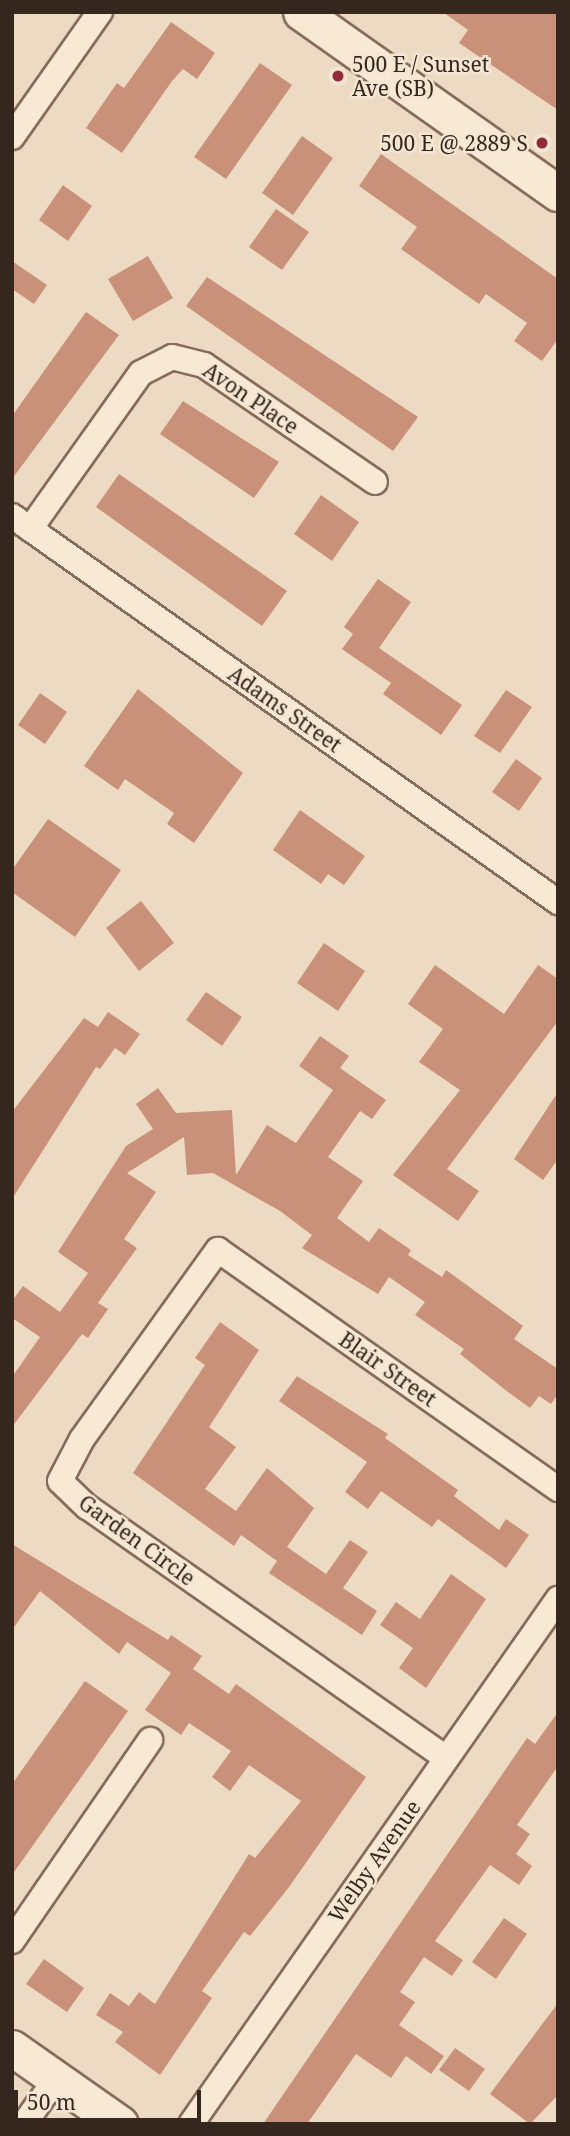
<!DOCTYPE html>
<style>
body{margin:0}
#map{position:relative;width:570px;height:2136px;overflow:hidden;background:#ecdbc2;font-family:"Noto Serif",serif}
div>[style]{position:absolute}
.building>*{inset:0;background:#c99179}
.roads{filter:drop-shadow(2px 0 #866c5a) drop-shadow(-2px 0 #866c5a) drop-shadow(0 2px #866c5a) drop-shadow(0 -2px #866c5a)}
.street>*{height:24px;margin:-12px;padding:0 12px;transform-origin:12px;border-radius:12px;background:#f8e9d5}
.secondary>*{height:35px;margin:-17.5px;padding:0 17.5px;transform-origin:17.5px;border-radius:17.5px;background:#f8e9d5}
.dots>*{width:19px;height:19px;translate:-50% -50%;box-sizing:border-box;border:4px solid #f4e6d2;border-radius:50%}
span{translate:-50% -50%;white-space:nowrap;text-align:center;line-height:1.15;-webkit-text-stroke:5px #f4e6d2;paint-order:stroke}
.poi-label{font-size:21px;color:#36271e}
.left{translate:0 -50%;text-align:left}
.right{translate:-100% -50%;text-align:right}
.street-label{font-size:21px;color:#36271e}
.frame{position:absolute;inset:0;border:14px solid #36271e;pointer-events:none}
.scale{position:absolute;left:14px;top:2090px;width:187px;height:32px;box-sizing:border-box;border:4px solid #36271e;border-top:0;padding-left:9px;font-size:21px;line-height:24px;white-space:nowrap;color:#36271e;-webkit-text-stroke:5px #f4e6d2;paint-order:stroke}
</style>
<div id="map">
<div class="building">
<div style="clip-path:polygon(443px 12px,558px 12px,558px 110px,459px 43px,468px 30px)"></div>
<div style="clip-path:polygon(171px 22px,215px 53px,197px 79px,183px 69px,172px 81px,122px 153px,86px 128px,117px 83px,124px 88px)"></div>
<div style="clip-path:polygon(260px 63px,292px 85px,226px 179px,194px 157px)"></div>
<div style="clip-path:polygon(302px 136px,333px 158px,293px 215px,262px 193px)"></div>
<div style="clip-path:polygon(381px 154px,558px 279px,558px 339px,542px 361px,514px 341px,527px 323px,486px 294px,479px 304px,401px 249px,417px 227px,359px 186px)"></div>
<div style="clip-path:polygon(63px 185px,92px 206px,68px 241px,39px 220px)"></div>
<div style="clip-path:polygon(276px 209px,309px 232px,282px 270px,249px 247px)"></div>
<div style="clip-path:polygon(148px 256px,173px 298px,133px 321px,108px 279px)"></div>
<div style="clip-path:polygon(12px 261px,47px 285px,34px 304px,12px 289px)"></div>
<div style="clip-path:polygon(207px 277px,418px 417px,393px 451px,186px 306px)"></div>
<div style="clip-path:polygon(86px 312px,119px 335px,12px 479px,12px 416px)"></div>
<div style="clip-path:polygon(183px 401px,279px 462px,254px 498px,160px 434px)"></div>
<div style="clip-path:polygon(119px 474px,287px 591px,262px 626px,96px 507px)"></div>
<div style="clip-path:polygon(321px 495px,359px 522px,332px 561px,294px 534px)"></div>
<div style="clip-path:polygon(378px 579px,411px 602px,379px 648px,462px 705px,441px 735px,383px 694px,391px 683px,342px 649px,353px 634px,344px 627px)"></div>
<div style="clip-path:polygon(138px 689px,243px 773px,194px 843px,167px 824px,174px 813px,125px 779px,118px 790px,84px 766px)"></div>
<div style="clip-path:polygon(506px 690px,532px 707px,500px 753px,474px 736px)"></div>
<div style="clip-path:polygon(40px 693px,67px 712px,45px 744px,18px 725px)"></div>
<div style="clip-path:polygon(516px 759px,542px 778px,519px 811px,492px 792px)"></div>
<div style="clip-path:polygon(300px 810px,365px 856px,344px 885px,328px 874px,321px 884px,273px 850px)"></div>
<div style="clip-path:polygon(48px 819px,121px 870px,75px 937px,12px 892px,12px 870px)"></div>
<div style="clip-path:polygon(141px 901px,174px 943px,139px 971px,106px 928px)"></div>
<div style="clip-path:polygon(324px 943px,365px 971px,338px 1011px,297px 983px)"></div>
<div style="clip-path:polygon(435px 965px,504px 1014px,538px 965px,558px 979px,558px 1021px,447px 1169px,479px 1191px,458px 1221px,393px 1175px,460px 1090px,419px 1062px,443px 1029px,408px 1004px)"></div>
<div style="clip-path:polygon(206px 992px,242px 1017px,222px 1046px,186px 1020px)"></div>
<div style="clip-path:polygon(108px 1012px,140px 1034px,125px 1055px,115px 1048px,100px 1069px,96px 1067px,12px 1199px,12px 1112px,84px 1018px,98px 1027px)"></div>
<div style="clip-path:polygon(320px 1036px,349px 1056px,340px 1068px,386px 1100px,372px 1119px,360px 1111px,328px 1157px,363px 1181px,337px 1218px,369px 1242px,379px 1228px,411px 1250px,408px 1255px,442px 1277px,446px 1270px,523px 1326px,514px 1339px,558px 1369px,558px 1394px,551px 1404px,539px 1396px,530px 1408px,508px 1392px,460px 1354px,464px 1349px,415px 1315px,425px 1302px,389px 1277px,378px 1294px,302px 1248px,312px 1235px,280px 1211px,213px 1173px,187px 1175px,184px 1137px,127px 1173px,156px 1192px,124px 1239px,137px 1248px,98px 1303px,108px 1309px,88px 1338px,82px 1334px,12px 1427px,12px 1377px,40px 1337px,12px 1318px,12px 1301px,23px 1286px,60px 1312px,88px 1273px,58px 1252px,126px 1146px,153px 1129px,136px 1104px,158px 1088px,176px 1113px,232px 1110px,236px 1175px,267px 1125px,296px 1143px,333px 1090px,299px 1066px)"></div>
<div style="clip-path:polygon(558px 1092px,558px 1159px,543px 1180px,514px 1159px)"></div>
<div style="clip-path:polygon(220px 1322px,259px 1350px,209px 1427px,236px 1447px,205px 1489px,236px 1511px,267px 1468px,314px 1508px,287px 1547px,326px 1574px,350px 1540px,368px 1552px,343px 1588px,377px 1611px,362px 1635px,269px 1573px,277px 1561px,241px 1535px,234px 1546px,133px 1473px,205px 1365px,195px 1358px)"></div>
<div style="clip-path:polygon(297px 1376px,388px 1434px,385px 1438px,458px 1490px,454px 1496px,499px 1530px,506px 1519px,529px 1535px,506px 1568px,438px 1519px,432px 1527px,381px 1491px,368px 1509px,345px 1492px,367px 1462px,279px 1401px)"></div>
<div style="clip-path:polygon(12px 1544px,168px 1640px,171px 1635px,202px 1656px,193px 1669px,229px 1694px,236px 1684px,366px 1777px,289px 1887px,250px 1936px,244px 1932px,202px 1991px,212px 1998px,160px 2075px,115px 2042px,123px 2032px,96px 2015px,110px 1993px,129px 2006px,139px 1992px,155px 2004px,249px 1854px,255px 1858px,301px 1801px,249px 1765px,230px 1791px,212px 1777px,231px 1751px,189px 1723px,181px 1735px,145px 1710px,171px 1673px,127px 1642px,119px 1654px,40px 1591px,12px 1630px)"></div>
<div style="clip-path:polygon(451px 1574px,486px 1599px,426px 1688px,399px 1668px,413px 1648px,380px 1625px,396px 1602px,420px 1619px)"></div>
<div style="clip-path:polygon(85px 1681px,128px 1711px,12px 1875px,12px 1784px)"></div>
<div style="clip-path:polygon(558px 1712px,558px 1766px,517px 1825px,530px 1834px,516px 1854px,532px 1866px,519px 1885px,490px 1865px,435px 1941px,463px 1960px,452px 1976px,424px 1957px,400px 1992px,415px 2002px,399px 2025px,444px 2056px,431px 2074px,406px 2056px,391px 2078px,356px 2054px,307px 2124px,263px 2124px,527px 1738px,535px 1744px)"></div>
<div style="clip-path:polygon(504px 1918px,527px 1934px,496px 1979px,472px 1962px)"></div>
<div style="clip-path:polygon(44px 1959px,84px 1988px,67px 2012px,26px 1984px)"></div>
<div style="clip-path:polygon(558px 2003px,558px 2095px,530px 2124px,490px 2094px)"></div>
<div style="clip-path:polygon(455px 2048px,485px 2069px,469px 2091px,439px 2070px)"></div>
</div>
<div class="roads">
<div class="street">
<div style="left:12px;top:137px;width:153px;rotate:-54.9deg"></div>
<div style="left:12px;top:516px;width:669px;rotate:35.26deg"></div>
<div style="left:30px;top:529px;width:191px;rotate:-54.6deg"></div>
<div style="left:141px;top:373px;width:35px;rotate:-27deg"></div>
<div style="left:172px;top:357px;width:33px;rotate:14deg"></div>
<div style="left:204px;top:365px;width:207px;rotate:34.4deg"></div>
<div style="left:446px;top:1758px;width:438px;rotate:-145deg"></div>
<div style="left:87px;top:1507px;width:37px;rotate:-136deg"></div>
<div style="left:60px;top:1481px;width:47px;rotate:-62.4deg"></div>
<div style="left:82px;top:1439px;width:233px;rotate:-54.3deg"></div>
<div style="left:218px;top:1250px;width:416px;rotate:35.1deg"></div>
<div style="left:12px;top:1941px;width:244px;rotate:-55.5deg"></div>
<div style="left:24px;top:2124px;width:55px;rotate:-54.6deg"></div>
<div style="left:191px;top:2124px;width:641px;rotate:-55.04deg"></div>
</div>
<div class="secondary">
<div style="left:301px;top:12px;width:314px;rotate:35.2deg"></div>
<div style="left:12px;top:2048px;width:132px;rotate:35.1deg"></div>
</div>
</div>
<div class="dots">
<div style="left:338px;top:76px;background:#932c38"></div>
<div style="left:542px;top:143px;background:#932c38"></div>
</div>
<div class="poi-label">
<span class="left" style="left:352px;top:76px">500 E / Sunset<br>Ave (SB)</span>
<span class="right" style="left:528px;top:143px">500 E @ 2889 S</span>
</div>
<div class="street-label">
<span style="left:251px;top:398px;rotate:34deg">Avon Place</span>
<span style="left:285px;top:709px;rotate:35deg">Adams Street</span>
<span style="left:388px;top:1369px;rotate:35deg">Blair Street</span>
<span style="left:137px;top:1540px;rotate:36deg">Garden Circle</span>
<span style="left:374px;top:1861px;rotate:-55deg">Welby Avenue</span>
</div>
<div class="frame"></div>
<div class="scale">50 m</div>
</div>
